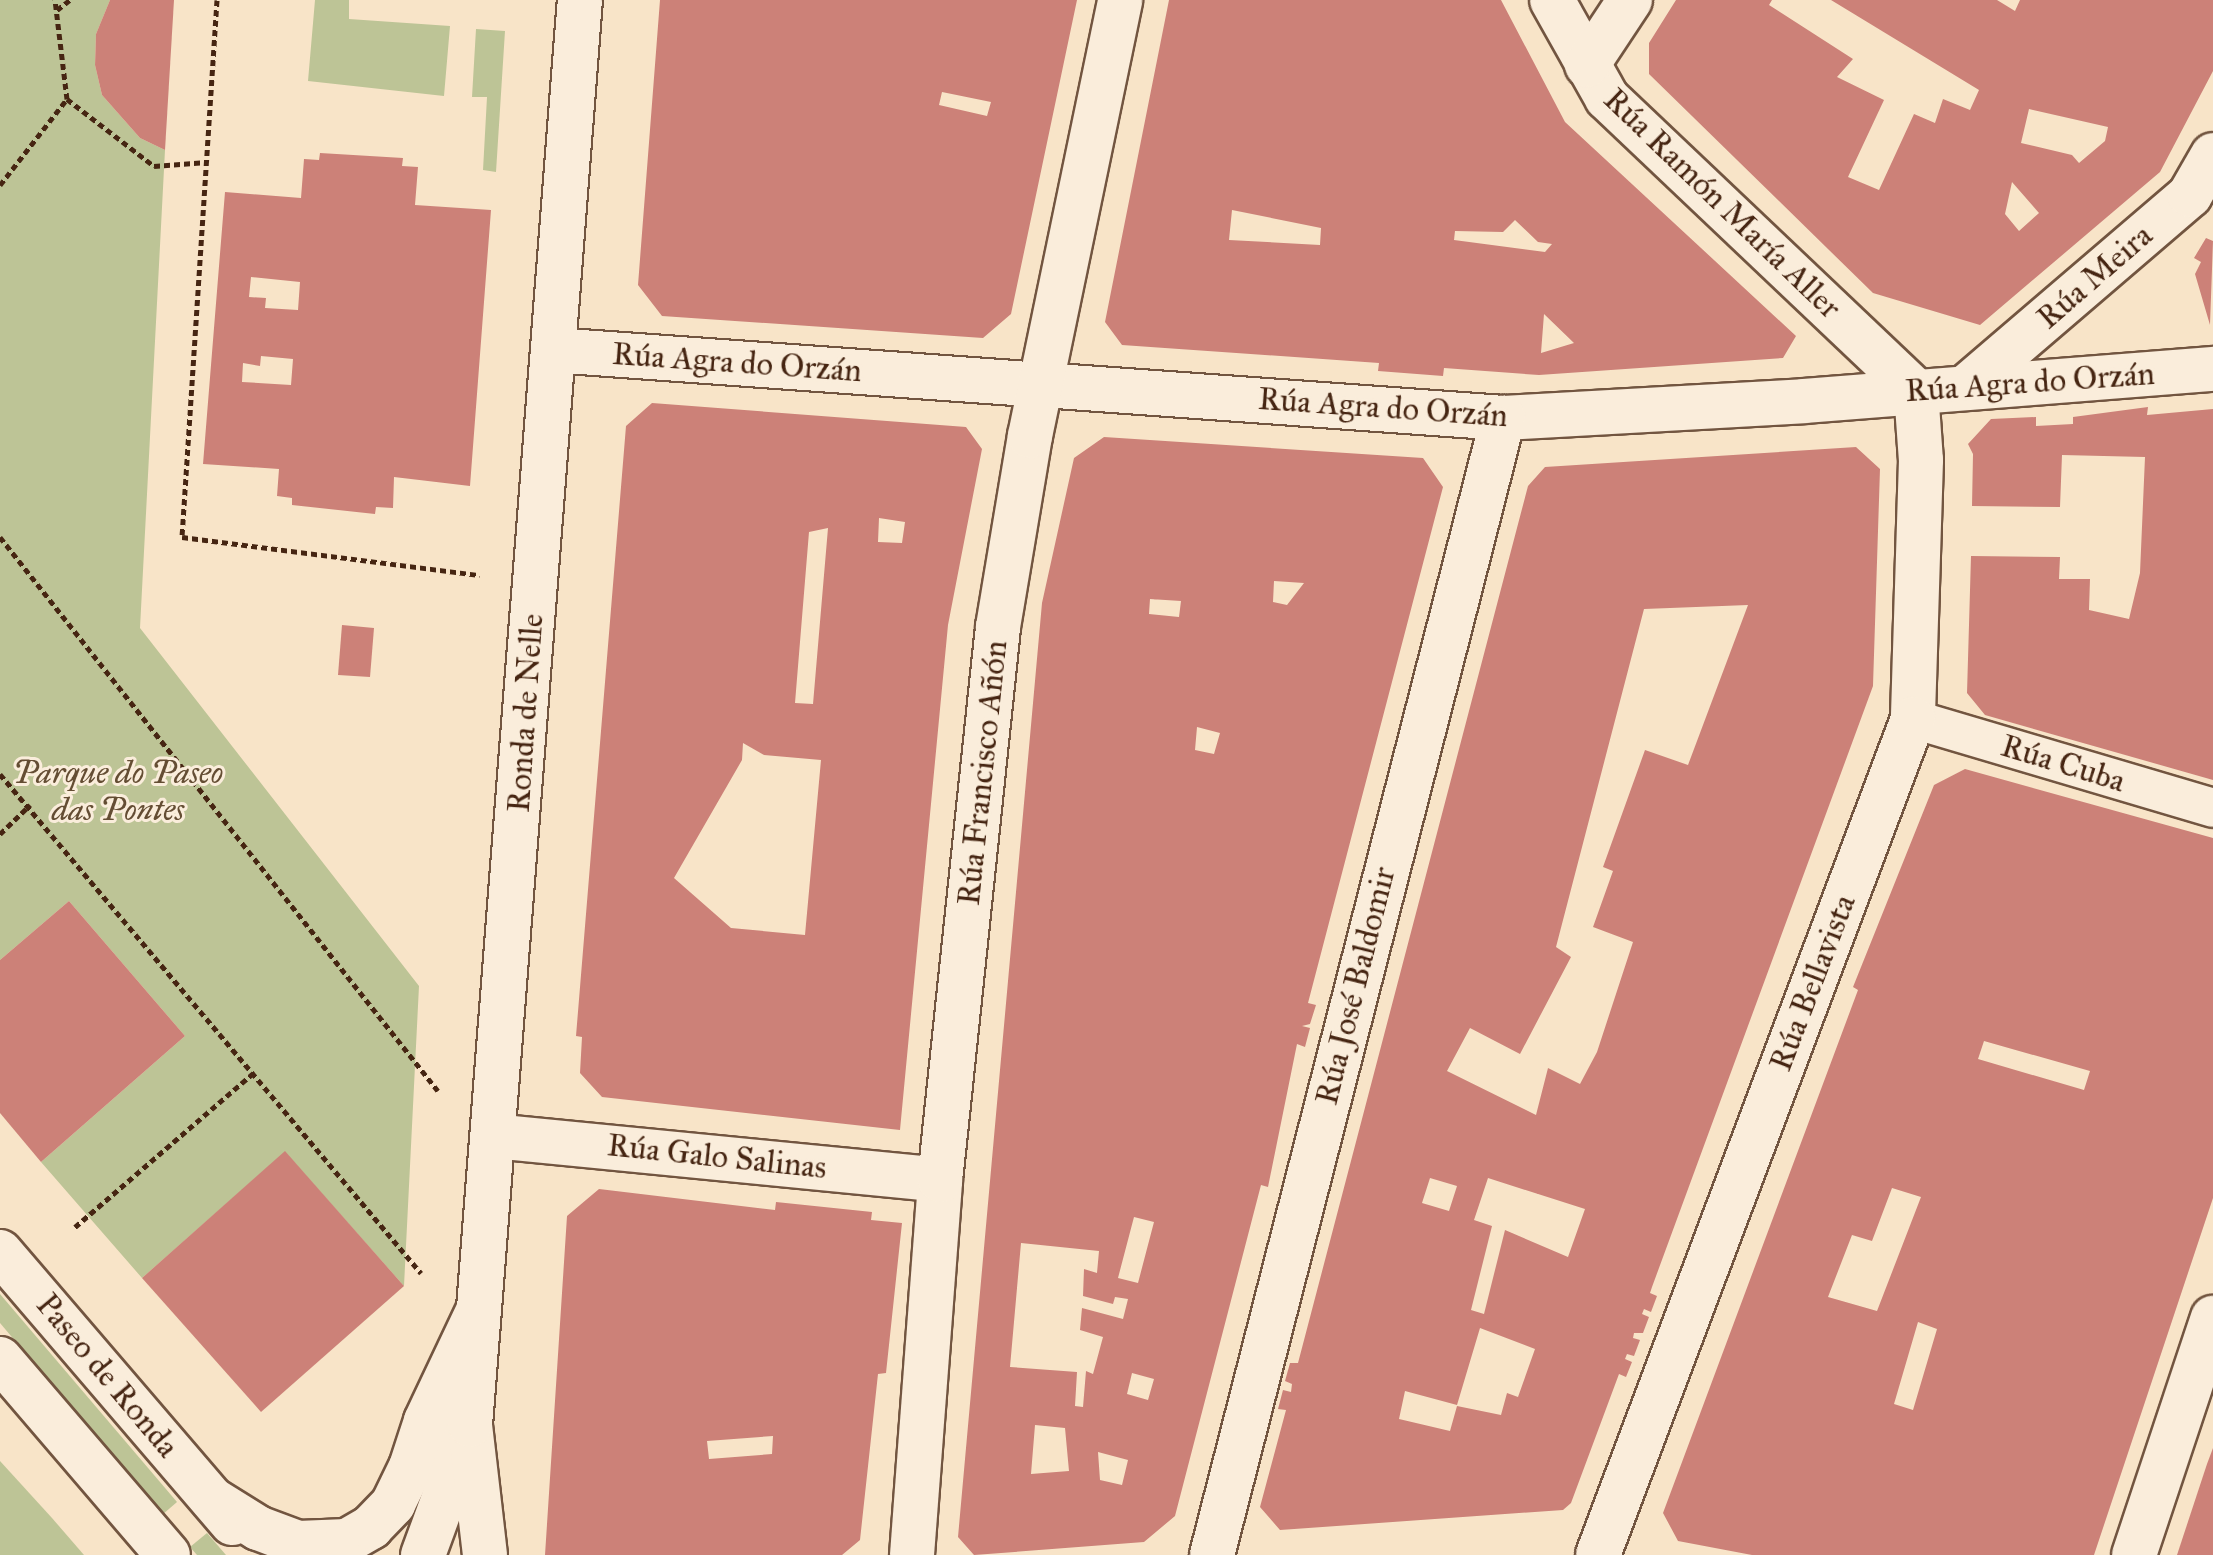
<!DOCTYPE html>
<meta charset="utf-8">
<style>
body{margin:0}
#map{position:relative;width:2213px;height:1555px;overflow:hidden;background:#f8e4c8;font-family:"IM FELL Great Primer",serif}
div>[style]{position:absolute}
.green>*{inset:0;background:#bdc496}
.building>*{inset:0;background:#cc8178}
.path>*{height:5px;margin-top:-2.5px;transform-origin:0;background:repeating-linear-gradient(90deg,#462512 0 6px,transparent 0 10px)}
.roads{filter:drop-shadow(2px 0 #725540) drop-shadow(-2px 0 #725540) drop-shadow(0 2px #725540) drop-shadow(0 -2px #725540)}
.pedestrian>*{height:38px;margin:-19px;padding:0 19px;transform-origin:19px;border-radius:19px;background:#faeddb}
.minor>*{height:44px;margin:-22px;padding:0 22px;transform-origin:22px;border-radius:22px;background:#faeddb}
.tertiary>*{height:44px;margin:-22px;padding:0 22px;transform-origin:22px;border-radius:22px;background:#faeddb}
span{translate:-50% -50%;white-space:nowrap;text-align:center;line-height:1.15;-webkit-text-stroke:6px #faeddb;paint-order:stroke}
.street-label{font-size:32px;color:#462512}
.park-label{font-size:32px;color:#644d33;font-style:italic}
</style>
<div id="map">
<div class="green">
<div style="clip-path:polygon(0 0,110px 0,96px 34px,95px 65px,102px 95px,140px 138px,165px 150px,140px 628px,419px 986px,404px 1286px,285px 1152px,142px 1278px,41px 1162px,185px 1036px,69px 901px,0 960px)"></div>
<div style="clip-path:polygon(315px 0,349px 0,349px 19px,450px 26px,444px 96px,308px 81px)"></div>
<div style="clip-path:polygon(476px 29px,505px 31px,496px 172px,483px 170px,487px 97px,472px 97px)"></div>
<div style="clip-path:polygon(0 1294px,177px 1502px,162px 1515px,0 1323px)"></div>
<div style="clip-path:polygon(0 1461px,52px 1518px,84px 1555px,0 1555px)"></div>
<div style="clip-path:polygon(207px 1533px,226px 1555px,197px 1555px,190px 1547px)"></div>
</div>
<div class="building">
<div style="clip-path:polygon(110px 0,174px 0,165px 150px,140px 138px,102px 95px,95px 65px,96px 34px)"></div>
<div style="clip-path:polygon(evenodd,660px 0,1077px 0,1011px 314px,983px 338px,662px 316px,638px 285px,660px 0,942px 92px,991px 102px,987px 116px,939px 105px,942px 92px)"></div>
<div style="clip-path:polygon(evenodd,1169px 0,1501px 0,1565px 122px,1796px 336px,1783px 358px,1539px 375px,1444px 368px,1443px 376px,1378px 371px,1379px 363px,1122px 345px,1105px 322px,1169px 0,1232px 210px,1321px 228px,1320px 245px,1229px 240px,1232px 210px,1169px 0,1515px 220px,1538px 242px,1552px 244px,1545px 252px,1454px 240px,1455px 231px,1503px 232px,1515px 220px,1169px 0,1544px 314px,1574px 343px,1541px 353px,1544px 314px)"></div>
<div style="clip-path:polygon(evenodd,1676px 0,1772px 0,1769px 5px,1853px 59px,1837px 77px,1884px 100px,1848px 177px,1879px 190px,1914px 114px,1935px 123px,1943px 99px,1970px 110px,1979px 90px,1831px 0,1997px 0,2015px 11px,2020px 0,2213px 0,2213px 71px,2160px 172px,1980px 325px,1873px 293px,1649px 74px,1649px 43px,1676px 0,2029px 109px,2108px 127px,2105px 141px,2079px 163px,2072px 155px,2021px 143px,2029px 109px,1676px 0,2012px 182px,2039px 213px,2019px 231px,2005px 214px,2012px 182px)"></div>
<div style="clip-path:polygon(evenodd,320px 153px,403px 158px,402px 166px,418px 167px,415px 205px,491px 210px,470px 486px,394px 477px,393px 508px,376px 507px,375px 514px,292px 505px,292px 498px,277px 496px,279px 469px,203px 464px,225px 192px,301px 198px,304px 159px,319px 160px,320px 153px,251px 277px,300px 282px,298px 310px,265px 308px,266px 298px,249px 297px,251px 277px,320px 153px,261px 356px,293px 359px,291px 385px,242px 382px,243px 363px,260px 366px,261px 356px)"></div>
<div style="clip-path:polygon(2206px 238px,2213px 241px,2210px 325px,2195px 274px,2201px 262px,2194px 258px)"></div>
<div style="clip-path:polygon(evenodd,652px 403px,966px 427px,982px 449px,948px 625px,900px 1130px,602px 1097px,580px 1073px,582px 1037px,576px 1036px,626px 426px,652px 403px,879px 518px,905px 522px,902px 543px,878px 542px,879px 518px,652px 403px,828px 528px,813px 704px,795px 703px,809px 532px,828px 528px,652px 403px,743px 743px,764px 755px,821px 760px,805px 935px,731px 928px,674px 878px,742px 760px,743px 743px)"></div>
<div style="clip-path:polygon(2148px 407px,2147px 415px,2213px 409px,2213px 780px,1985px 715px,1967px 693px,1971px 556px,2060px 557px,2059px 579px,2090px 579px,2089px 610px,2129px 619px,2140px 573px,2145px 457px,2062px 455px,2060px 507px,1972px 506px,1973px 454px,1968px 444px,1991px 419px,2036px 417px,2036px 426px,2073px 424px,2073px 417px)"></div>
<div style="clip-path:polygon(evenodd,1104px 437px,1423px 458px,1443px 487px,1308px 1003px,1316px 1005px,1310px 1024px,1302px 1026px,1310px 1028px,1305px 1047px,1297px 1044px,1268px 1187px,1261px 1185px,1175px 1516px,1144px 1542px,974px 1555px,958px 1537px,1042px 603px,1074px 458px,1104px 437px,1274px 581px,1304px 583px,1287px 605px,1273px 602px,1274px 581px,1104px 437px,1150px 599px,1181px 601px,1179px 617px,1149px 614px,1150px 599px,1104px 437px,1197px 727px,1220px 733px,1214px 754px,1195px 750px,1197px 727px,1104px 437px,1134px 1217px,1154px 1222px,1138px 1283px,1118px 1278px,1134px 1217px,1104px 437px,1021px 1243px,1099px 1251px,1097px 1273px,1084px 1269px,1083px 1296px,1113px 1304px,1115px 1297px,1128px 1299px,1123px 1319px,1082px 1308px,1080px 1330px,1103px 1337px,1093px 1374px,1086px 1371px,1083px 1407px,1075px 1406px,1077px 1372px,1010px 1367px,1021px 1243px,1104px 437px,1132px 1373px,1154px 1379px,1148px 1400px,1127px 1394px,1132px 1373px,1104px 437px,1035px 1425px,1065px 1428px,1069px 1471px,1031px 1474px,1035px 1425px,1104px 437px,1098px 1452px,1128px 1460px,1122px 1485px,1100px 1480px,1098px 1452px)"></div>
<div style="clip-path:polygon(evenodd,1856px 447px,1880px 469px,1873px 686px,1652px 1287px,1650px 1293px,1657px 1296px,1651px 1312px,1644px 1309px,1642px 1314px,1649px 1317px,1643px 1333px,1634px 1333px,1633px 1338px,1640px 1340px,1634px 1356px,1627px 1354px,1625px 1359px,1632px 1362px,1626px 1377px,1619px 1374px,1571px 1503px,1563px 1510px,1280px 1530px,1260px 1507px,1286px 1410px,1278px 1409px,1283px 1390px,1291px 1392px,1292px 1384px,1285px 1381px,1290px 1363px,1298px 1363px,1528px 486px,1545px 467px,1856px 447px,1748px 605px,1688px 765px,1645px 750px,1603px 867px,1613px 871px,1593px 927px,1633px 942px,1597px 1052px,1580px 1084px,1548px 1068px,1536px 1115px,1447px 1071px,1470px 1028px,1520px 1054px,1571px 957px,1556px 947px,1644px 609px,1748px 605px,1856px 447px,1430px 1178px,1457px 1186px,1449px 1211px,1422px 1203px,1430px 1178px,1856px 447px,1488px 1178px,1585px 1209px,1568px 1257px,1505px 1230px,1484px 1314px,1471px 1310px,1492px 1226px,1474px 1220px,1488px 1178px,1856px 447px,1480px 1328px,1535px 1349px,1518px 1397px,1507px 1393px,1501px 1415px,1457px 1406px,1450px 1431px,1399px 1419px,1405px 1391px,1457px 1405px,1480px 1328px)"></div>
<div style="clip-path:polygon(342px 625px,374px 628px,370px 677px,338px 675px)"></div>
<div style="clip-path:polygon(evenodd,1965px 769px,2213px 838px,2213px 1198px,2094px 1555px,1752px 1555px,1678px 1541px,1663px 1513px,1858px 990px,1853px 987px,1934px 785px,1965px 769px,1984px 1041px,2090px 1071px,2084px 1090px,1978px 1059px,1984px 1041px,1965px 769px,1892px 1188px,1921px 1197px,1877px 1311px,1828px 1297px,1852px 1235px,1872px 1241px,1892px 1188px,1965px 769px,1918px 1322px,1937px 1329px,1913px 1410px,1894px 1404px,1918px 1322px)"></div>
<div style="clip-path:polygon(69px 901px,185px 1036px,41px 1162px,0 1113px,0 960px)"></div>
<div style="clip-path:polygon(285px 1151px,404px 1286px,261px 1412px,142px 1278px)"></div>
<div style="clip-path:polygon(evenodd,599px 1189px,775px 1210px,776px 1202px,872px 1212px,871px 1220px,902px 1223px,886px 1373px,878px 1374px,860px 1540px,842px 1555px,545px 1555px,567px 1216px,599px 1189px,773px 1436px,772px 1454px,709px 1459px,707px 1441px,773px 1436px)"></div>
<div style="clip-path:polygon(2213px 1448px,2213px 1555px,2177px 1555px,2207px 1464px)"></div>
</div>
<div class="path">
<div style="left:217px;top:0;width:538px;rotate:93.73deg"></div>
<div style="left:182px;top:537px;width:300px;rotate:7.3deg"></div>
<div style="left:57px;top:10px;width:16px;rotate:-38deg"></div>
<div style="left:67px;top:99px;width:110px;rotate:37.6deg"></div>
<div style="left:154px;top:166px;width:53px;rotate:-4.3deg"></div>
<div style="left:0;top:185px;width:109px;rotate:-52.1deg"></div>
<div style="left:67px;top:99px;width:100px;rotate:-96.9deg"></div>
<div style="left:0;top:537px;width:706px;rotate:51.67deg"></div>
<div style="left:0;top:774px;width:653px;rotate:49.85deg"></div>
<div style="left:0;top:834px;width:42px;rotate:-44deg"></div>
<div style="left:75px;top:1227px;width:239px;rotate:-40.8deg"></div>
</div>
<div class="roads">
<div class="pedestrian">
<div style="left:1913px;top:719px;width:313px;rotate:16.5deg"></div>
</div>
<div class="minor">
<div style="left:1552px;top:0;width:112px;rotate:60.7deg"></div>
<div style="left:1607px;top:98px;width:426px;rotate:43.5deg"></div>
<div style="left:1916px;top:391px;width:69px;rotate:85.9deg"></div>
<div style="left:1921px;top:460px;width:259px;rotate:91.8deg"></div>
<div style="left:1913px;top:719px;width:893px;rotate:110.65deg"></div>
<div style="left:1587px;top:65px;width:78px;rotate:-56.5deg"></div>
<div style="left:553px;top:350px;width:952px;rotate:4.09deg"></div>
<div style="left:1503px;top:418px;width:301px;rotate:-3.2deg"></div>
<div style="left:1804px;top:401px;width:410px;rotate:-4.5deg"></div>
<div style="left:1965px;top:388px;width:296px;rotate:-40.6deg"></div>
<div style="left:2190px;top:195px;width:46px;rotate:-60.1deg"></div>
<div style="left:493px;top:1136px;width:449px;rotate:5.6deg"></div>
<div style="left:0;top:1252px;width:357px;rotate:49.4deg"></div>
<div style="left:0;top:1359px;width:258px;rotate:49.4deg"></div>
<div style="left:213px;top:1500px;width:53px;rotate:31.9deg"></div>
<div style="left:258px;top:1528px;width:43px;rotate:20.6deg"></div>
<div style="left:298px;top:1543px;width:49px;rotate:-2.3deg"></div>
<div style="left:347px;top:1541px;width:28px;rotate:-30deg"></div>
<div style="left:371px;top:1527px;width:32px;rotate:-46deg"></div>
<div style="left:393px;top:1504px;width:41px;rotate:-64.1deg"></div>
<div style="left:411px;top:1467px;width:48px;rotate:-71.9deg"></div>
<div style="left:426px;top:1421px;width:124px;rotate:-64.7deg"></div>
<div style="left:912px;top:1555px;width:376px;rotate:-85.7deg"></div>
<div style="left:940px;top:1180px;width:556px;rotate:-84.01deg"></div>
<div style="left:998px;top:627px;width:194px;rotate:-80.5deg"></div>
<div style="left:1030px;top:436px;width:445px;rotate:-78.3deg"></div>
<div style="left:1212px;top:1555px;width:1174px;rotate:-75.64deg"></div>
<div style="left:2134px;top:1555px;width:250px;rotate:-71.6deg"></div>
</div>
<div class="tertiary">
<div style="left:423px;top:1555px;width:128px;rotate:-69.9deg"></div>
<div style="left:485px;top:1555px;width:131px;rotate:-96.6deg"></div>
<div style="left:470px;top:1425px;width:1429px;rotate:-85.59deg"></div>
</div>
</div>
<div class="street-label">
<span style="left:1722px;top:204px;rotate:44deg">Rúa Ramón María Aller</span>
<span style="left:2095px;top:277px;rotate:-41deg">Rúa Meira</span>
<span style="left:737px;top:363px;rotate:4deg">Rúa Agra do Orzán</span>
<span style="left:2030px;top:383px;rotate:-4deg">Rúa Agra do Orzán</span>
<span style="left:1383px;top:408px;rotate:4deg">Rúa Agra do Orzán</span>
<span style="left:526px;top:713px;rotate:-86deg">Ronda de Nelle</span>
<span style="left:2063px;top:764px;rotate:17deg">Rúa Cuba</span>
<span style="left:983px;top:773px;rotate:-84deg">Rúa Francisco Añón</span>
<span style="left:1813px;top:983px;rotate:-69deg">Rúa Bellavista</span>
<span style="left:1356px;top:986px;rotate:-76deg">Rúa José Baldomir</span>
<span style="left:717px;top:1157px;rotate:6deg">Rúa Galo Salinas</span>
<span style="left:107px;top:1376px;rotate:50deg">Paseo de Ronda</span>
</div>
<div class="park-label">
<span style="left:118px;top:792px">Parque do Paseo<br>das Pontes</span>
</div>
</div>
